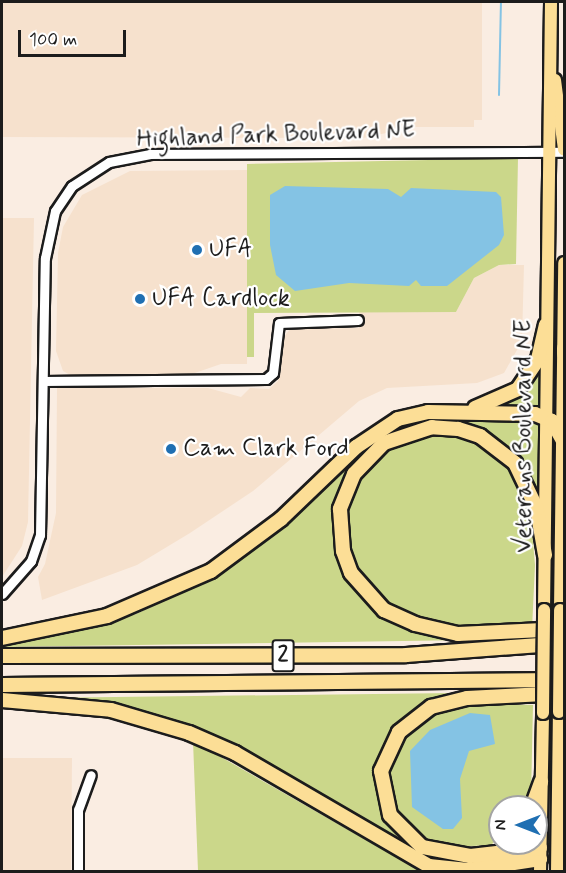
<!DOCTYPE html>
<style>
body{margin:0}
#map{position:relative;width:566px;height:873px;overflow:hidden;background:#faede2;font-family:Mynerve,sans-serif}
div>[style]{position:absolute}
.built>*{inset:0;background:#f6e1cd}
.green>*{inset:0;background:#cbd78a}
.water>*{inset:0;background:#84c3e4}
.stream>*{height:2px;margin:-1px;padding:0 1px;transform-origin:1px;border-radius:1px;background:#84c3e4}
.roads{filter:drop-shadow(2px 0 #1c1c1c) drop-shadow(-2px 0 #1c1c1c) drop-shadow(0 2px #1c1c1c) drop-shadow(0 -2px #1c1c1c)}
.minor>*{height:9px;margin:-4.5px;padding:0 4.5px;transform-origin:4.5px;border-radius:4.5px;background:#fff}
.major>*{height:12px;margin:-6px;padding:0 6px;transform-origin:6px;border-radius:6px;background:#fcde96}
.highway>*{height:14px;margin:-7px;padding:0 7px;transform-origin:7px;border-radius:7px;background:#fcde96}
.bridges{filter:drop-shadow(2px 0 #1c1c1c) drop-shadow(-2px 0 #1c1c1c) drop-shadow(0 2px #1c1c1c) drop-shadow(0 -2px #1c1c1c)}
.major-bridge>*{height:12px;margin:-6px;padding:0 6px;transform-origin:6px;border-radius:6px;background:#fcde96}
.dots>*{width:16px;height:16px;translate:-50% -50%;box-sizing:border-box;border:3px solid #fff;border-radius:50%}
span{translate:-50% -50%;white-space:nowrap;text-align:center;line-height:1.15;-webkit-text-stroke:4.5px #fff;paint-order:stroke}
.shield-label span{padding:2px 4px;background:#fff;border:2px solid;border-radius:4px;-webkit-text-stroke-width:0}
.shield-label{font-size:22px;color:#1c1c1c;font-weight:700}
.street-label{font-size:24px;color:#1c1c1c}
.poi-label{font-size:24px;color:#1c1c1c}
.left{translate:0 -50%;text-align:left}
.frame{position:absolute;inset:0;border:3px solid #1c1c1c;pointer-events:none}
.north{position:absolute;left:488px;top:795px;width:60px;height:60px;box-sizing:border-box;background:#fff;border:2px solid #a4a4a4;border-radius:50%;rotate:270deg;font-size:16px;font-weight:700;line-height:24px;text-align:center;color:#1c1c1c}
.north::after{content:'';display:block;margin:auto;width:21px;height:27px;background:#1f6fb2;clip-path:polygon(50% 0,100% 100%,50% 72%,0 100%)}
.scale{position:absolute;left:18px;top:30px;width:108px;height:27px;box-sizing:border-box;border:3px solid #1c1c1c;border-top:0;padding-left:8px;font-size:18px;line-height:21px;white-space:nowrap;color:#1c1c1c;-webkit-text-stroke:4px #fff;paint-order:stroke}
</style>
<div id="map">
<div class="built">
<div style="clip-path:polygon(2px 2px,482px 2px,482px 120px,474px 120px,474px 127px,414px 127px,363px 138px,2px 137px)"></div>
<div style="clip-path:polygon(247px 170px,247px 364px,221px 364px,186px 376px,72px 376px,63px 371px,56px 351px,58px 253px,63px 227px,82px 195px,130px 171px)"></div>
<div style="clip-path:polygon(2px 218px,34px 218px,28px 522px,22px 546px,2px 577px)"></div>
<div style="clip-path:polygon(499px 265px,524px 265px,522px 341px,504px 373px,477px 383px,387px 388px,359px 401px,253px 491px,190px 533px,137px 565px,42px 600px,38px 577px,45px 564px,56px 513px,57px 388px,208px 388px,241px 397px,250px 388px,269px 389px,278px 381px,280px 342px,290px 329px,359px 328px,359px 312px,456px 312px,474px 278px)"></div>
<div style="clip-path:polygon(2px 758px,72px 758px,71px 871px,2px 871px)"></div>
</div>
<div class="green">
<div style="clip-path:polygon(518px 158px,516px 264px,499px 265px,474px 278px,456px 312px,254px 313px,254px 357px,247px 357px,247px 164px)"></div>
<div style="clip-path:polygon(540px 369px,540px 410px,493px 409px,517px 395px)"></div>
<div style="clip-path:polygon(433px 418px,538px 423px,538px 500px,533px 482px,504px 445px,474px 429px,416px 425px,373px 444px,342px 482px,333px 528px,335px 550px,345px 575px,376px 611px,410px 629px,470px 640px,2px 647px,2px 643px,71px 632px,136px 614px,191px 588px,239px 557px,374px 439px)"></div>
<div style="clip-path:polygon(449px 432px,497px 453px,517px 475px,530px 508px,535px 565px,532px 629px,425px 623px,393px 610px,366px 588px,353px 565px,345px 540px,345px 514px,351px 488px,368px 464px,392px 444px)"></div>
<div style="clip-path:polygon(455px 693px,420px 708px,397px 726px,382px 749px,380px 802px,402px 845px,179px 725px,34px 698px)"></div>
<div style="clip-path:polygon(474px 703px,533px 705px,531px 797px,525px 807px,500px 807px,500px 836px,491px 845px,433px 848px,396px 815px,388px 772px,399px 743px,416px 725px,444px 710px)"></div>
<div style="clip-path:polygon(193px 741px,394px 856px,433px 871px,198px 871px)"></div>
</div>
<div class="water">
<div style="clip-path:polygon(285px 186px,388px 189px,401px 197px,411px 188px,496px 192px,501px 197px,504px 235px,499px 245px,447px 286px,421px 286px,416px 280px,409px 286px,349px 283px,295px 291px,276px 275px,270px 245px,270px 195px)"></div>
<div style="clip-path:polygon(470px 713px,490px 715px,495px 744px,469px 751px,460px 779px,462px 818px,453px 829px,443px 829px,412px 807px,410px 751px,430px 730px)"></div>
</div>
<div class="stream">
<div style="left:499px;top:95px;width:93px;rotate:-88.8deg"></div>
</div>
<div class="roads">
<div class="minor">
<div style="left:43px;top:381px;width:223px;rotate:-0.5deg"></div>
<div style="left:266px;top:379px;width:9px;rotate:-41deg"></div>
<div style="left:273px;top:373px;width:50px;rotate:-83.2deg"></div>
<div style="left:279px;top:323px;width:79px;rotate:-2.2deg"></div>
<div style="left:2px;top:594px;width:44px;rotate:-48.7deg"></div>
<div style="left:31px;top:561px;width:28px;rotate:-71deg"></div>
<div style="left:40px;top:535px;width:277px;rotate:-89deg"></div>
<div style="left:45px;top:258px;width:48px;rotate:-78deg"></div>
<div style="left:55px;top:211px;width:30px;rotate:-56deg"></div>
<div style="left:72px;top:186px;width:44px;rotate:-33deg"></div>
<div style="left:109px;top:162px;width:42px;rotate:-11deg"></div>
<div style="left:150px;top:154px;width:414px;rotate:-0.3deg"></div>
<div style="left:78px;top:872px;width:62px;rotate:-90deg"></div>
<div style="left:78px;top:810px;width:37px;rotate:-70deg"></div>
</div>
<div class="major">
<div style="left:555px;top:80px;width:70px;rotate:82.6deg"></div>
<div style="left:544px;top:610px;width:608px;rotate:-89.34deg"></div>
<div style="left:560px;top:610px;width:347px;rotate:-89.3deg"></div>
<div style="left:540px;top:872px;width:159px;rotate:-88.9deg"></div>
<div style="left:557px;top:872px;width:160px;rotate:-89.3deg"></div>
</div>
<div class="highway">
<div style="left:564px;top:348px;width:6px;rotate:90deg"></div>
<div style="left:475px;top:408px;width:47px;rotate:-23.8deg"></div>
<div style="left:518px;top:389px;width:36px;rotate:-56deg"></div>
<div style="left:538px;top:359px;width:35px;rotate:-77deg"></div>
<div style="left:545px;top:555px;width:47px;rotate:-99.9deg"></div>
<div style="left:537px;top:509px;width:51px;rotate:-115.6deg"></div>
<div style="left:515px;top:463px;width:44px;rotate:-142.4deg"></div>
<div style="left:480px;top:436px;width:23px;rotate:-162deg"></div>
<div style="left:458px;top:429px;width:26px;rotate:-176deg"></div>
<div style="left:432px;top:427px;width:51px;rotate:161.6deg"></div>
<div style="left:384px;top:443px;width:43px;rotate:134.1deg"></div>
<div style="left:354px;top:474px;width:38px;rotate:112deg"></div>
<div style="left:340px;top:509px;width:42px;rotate:85.9deg"></div>
<div style="left:343px;top:551px;width:23px;rotate:70deg"></div>
<div style="left:351px;top:573px;width:50px;rotate:48.3deg"></div>
<div style="left:384px;top:610px;width:34px;rotate:24deg"></div>
<div style="left:415px;top:624px;width:44px;rotate:13.1deg"></div>
<div style="left:458px;top:634px;width:106px;rotate:-2.7deg"></div>
<div style="left:2px;top:638px;width:107px;rotate:-11.8deg"></div>
<div style="left:107px;top:616px;width:113px;rotate:-23.4deg"></div>
<div style="left:211px;top:571px;width:87px;rotate:-36.6deg"></div>
<div style="left:281px;top:519px;width:104px;rotate:-43.8deg"></div>
<div style="left:356px;top:447px;width:50px;rotate:-33.7deg"></div>
<div style="left:398px;top:419px;width:31px;rotate:-13deg"></div>
<div style="left:428px;top:412px;width:107px;rotate:1.1deg"></div>
<div style="left:535px;top:414px;width:18px;rotate:22deg"></div>
<div style="left:552px;top:421px;width:21px;rotate:61deg"></div>
<div style="left:2px;top:656px;width:404px;rotate:-0.1deg"></div>
<div style="left:406px;top:655px;width:158px;rotate:-4.3deg"></div>
<div style="left:2px;top:685px;width:562px;rotate:-0.51deg"></div>
<div style="left:2px;top:700px;width:109px;rotate:5.2deg"></div>
<div style="left:111px;top:710px;width:81px;rotate:16.4deg"></div>
<div style="left:189px;top:733px;width:50px;rotate:23.5deg"></div>
<div style="left:235px;top:753px;width:225px;rotate:30.2deg"></div>
<div style="left:429px;top:866px;width:39px;rotate:6deg"></div>
<div style="left:468px;top:870px;width:73px;rotate:-8.7deg"></div>
<div style="left:532px;top:807px;width:27px;rotate:-70deg"></div>
<div style="left:540px;top:848px;width:70px;rotate:173.5deg"></div>
<div style="left:470px;top:856px;width:49px;rotate:-169.4deg"></div>
<div style="left:422px;top:847px;width:45px;rotate:-135deg"></div>
<div style="left:390px;top:815px;width:45px;rotate:-101.6deg"></div>
<div style="left:381px;top:771px;width:43px;rotate:-65.2deg"></div>
<div style="left:399px;top:732px;width:41px;rotate:-38deg"></div>
<div style="left:431px;top:707px;width:37px;rotate:-14deg"></div>
<div style="left:467px;top:698px;width:97px;rotate:-3deg"></div>
</div>
</div>
<div class="bridges">
<div class="major-bridge">
<div style="left:559px;top:712px;width:102px;rotate:-89.4deg"></div>
<div style="left:543px;top:713px;width:103px;rotate:-89.4deg"></div>
</div>
</div>
<div class="dots">
<div style="left:197px;top:250px;background:#1f6fb2"></div>
<div style="left:140px;top:299px;background:#1f6fb2"></div>
<div style="left:171px;top:449px;background:#1f6fb2"></div>
</div>
<div class="shield-label">
<span style="left:283px;top:656px">2</span>
</div>
<div class="street-label">
<span style="left:276px;top:135px;rotate:-2deg">Highland Park Boulevard NE</span>
<span style="left:524px;top:436px;rotate:-90deg">Veterans Boulevard NE</span>
</div>
<div class="poi-label">
<span class="left" style="left:209px;top:250px">UFA</span>
<span class="left" style="left:152px;top:299px">UFA Cardlock</span>
<span class="left" style="left:183px;top:449px">Cam Clark Ford</span>
</div>
<div class="frame"></div>
<div class="north">N</div>
<div class="scale">100 m</div>
</div>
